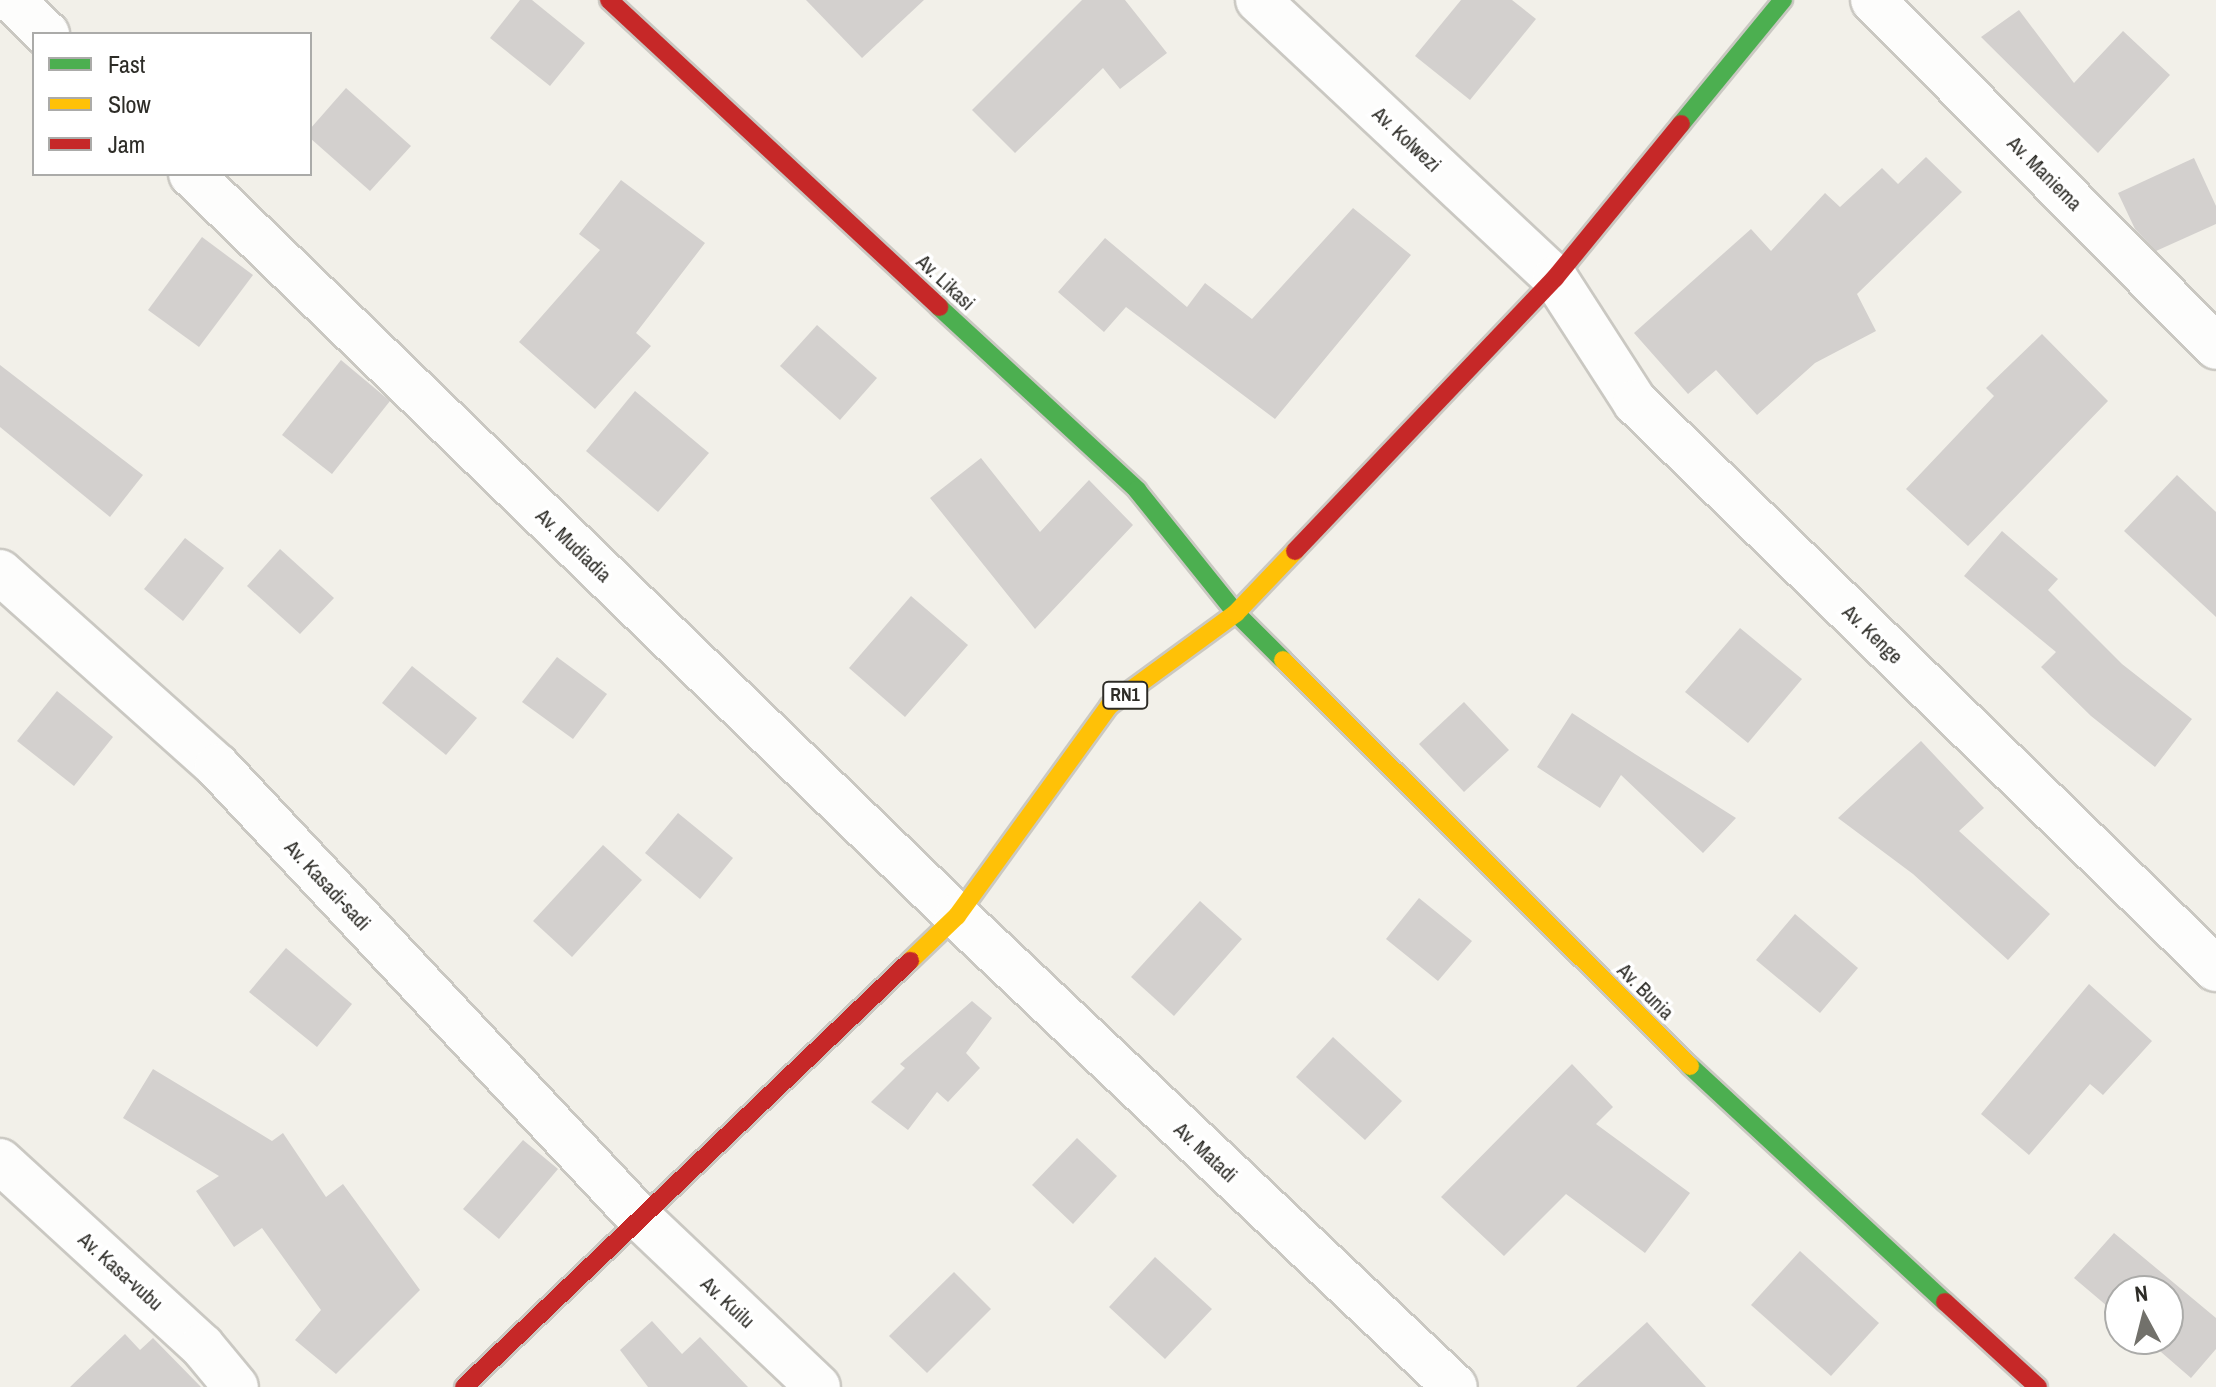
<!DOCTYPE html>
<style>
body{margin:0}
#map{position:relative;width:2216px;height:1387px;overflow:hidden;background:#f2f0e9;font-family:"Archivo Narrow",sans-serif}
div>[style]{position:absolute}
.building>*{inset:0;background:#d3d0ce}
.roads{filter:drop-shadow(2px 0 #cac8c2) drop-shadow(-2px 0 #cac8c2) drop-shadow(0 2px #cac8c2) drop-shadow(0 -2px #cac8c2)}
.street>*{height:44px;margin:-22px;padding:0 22px;transform-origin:22px;border-radius:22px;background:#fdfdfc}
.fast>*{height:18px;margin:-9px;padding:0 9px;transform-origin:9px;border-radius:9px;background:#4caf50}
.slow>*{height:18px;margin:-9px;padding:0 9px;transform-origin:9px;border-radius:9px;background:#ffc107}
.jam>*{height:18px;margin:-9px;padding:0 9px;transform-origin:9px;border-radius:9px;background:#c62828}
span{translate:-50% -50%;white-space:nowrap;text-align:center;line-height:1.15;-webkit-text-stroke:7px #fff;paint-order:stroke}
.shield-label span{padding:2px 6px;background:#fff;border:2px solid;border-radius:6px;-webkit-text-stroke-width:0}
.shield-label{font-size:18px;color:#2d2c27;font-weight:700}
.street-label{font-size:20px;color:#2d2c27}
.legend{position:absolute;left:32px;top:32px;width:280px;height:144px;box-sizing:border-box;background:#fff;border:2px solid #ababa9;margin:0;padding:10px 14px;list-style:none;font-size:24px;color:#2d2c27}
.legend li{display:flex;align-items:center;gap:16px;height:40px}
.legend b{width:40px;border:2px solid #ababa9}
.north{position:absolute;left:2104px;top:1275px;width:80px;height:80px;box-sizing:border-box;background:#fff;border:2px solid #ababa9;border-radius:50%;rotate:353deg;font-size:22px;font-weight:700;line-height:32px;text-align:center;color:#2d2c27}
.north::after{content:'';display:block;margin:auto;width:28px;height:36px;background:#72716b;clip-path:polygon(50% 0,100% 100%,50% 72%,0 100%)}
</style>
<div id="map">
<div class="building">
<div style="clip-path:polygon(520px 0,532px 0,585px 43px,550px 86px,490px 38px)"></div>
<div style="clip-path:polygon(806px 0,924px 0,862px 58px)"></div>
<div style="clip-path:polygon(1082px 0,1125px 0,1167px 53px,1120px 89px,1103px 68px,1015px 153px,972px 110px)"></div>
<div style="clip-path:polygon(1461px 0,1512px 0,1536px 19px,1470px 100px,1415px 56px)"></div>
<div style="clip-path:polygon(2019px 10px,2074px 83px,2123px 31px,2170px 75px,2098px 153px,1981px 37px)"></div>
<div style="clip-path:polygon(346px 88px,411px 146px,370px 191px,310px 138px,310px 129px)"></div>
<div style="clip-path:polygon(1926px 157px,1962px 192px,1857px 294px,1876px 331px,1815px 363px,1757px 415px,1716px 370px,1688px 394px,1634px 333px,1751px 229px,1771px 251px,1825px 193px,1840px 207px,1882px 168px,1898px 184px)"></div>
<div style="clip-path:polygon(2194px 158px,2216px 206px,2216px 224px,2156px 251px,2135px 229px,2118px 193px)"></div>
<div style="clip-path:polygon(621px 180px,705px 243px,636px 333px,651px 346px,595px 409px,519px 342px,600px 250px,579px 234px)"></div>
<div style="clip-path:polygon(1353px 208px,1411px 255px,1275px 419px,1126px 307px,1104px 332px,1058px 292px,1105px 238px,1187px 307px,1205px 283px,1252px 319px)"></div>
<div style="clip-path:polygon(202px 237px,253px 275px,199px 347px,148px 310px)"></div>
<div style="clip-path:polygon(817px 325px,877px 378px,840px 420px,780px 366px)"></div>
<div style="clip-path:polygon(2042px 334px,2108px 401px,1968px 546px,1906px 489px,1994px 396px,1986px 388px)"></div>
<div style="clip-path:polygon(341px 360px,390px 401px,332px 474px,282px 435px)"></div>
<div style="clip-path:polygon(0 365px,143px 475px,110px 517px,0 427px)"></div>
<div style="clip-path:polygon(635px 391px,709px 453px,658px 512px,586px 451px)"></div>
<div style="clip-path:polygon(981px 458px,1040px 532px,1089px 480px,1133px 525px,1035px 629px,930px 498px)"></div>
<div style="clip-path:polygon(2177px 475px,2216px 512px,2216px 617px,2124px 531px)"></div>
<div style="clip-path:polygon(2002px 531px,2058px 579px,2048px 590px,2122px 664px,2192px 719px,2155px 767px,2091px 716px,2041px 667px,2056px 652px,1964px 576px)"></div>
<div style="clip-path:polygon(185px 538px,224px 568px,183px 621px,144px 589px)"></div>
<div style="clip-path:polygon(280px 549px,334px 598px,300px 634px,247px 586px)"></div>
<div style="clip-path:polygon(911px 596px,968px 645px,905px 717px,849px 668px)"></div>
<div style="clip-path:polygon(1740px 628px,1802px 679px,1748px 743px,1685px 692px)"></div>
<div style="clip-path:polygon(557px 657px,607px 694px,573px 739px,522px 702px)"></div>
<div style="clip-path:polygon(412px 666px,477px 718px,446px 755px,382px 703px)"></div>
<div style="clip-path:polygon(57px 691px,113px 737px,74px 786px,17px 741px)"></div>
<div style="clip-path:polygon(1464px 702px,1509px 750px,1464px 792px,1419px 744px)"></div>
<div style="clip-path:polygon(1572px 713px,1635px 754px,1736px 818px,1703px 853px,1621px 775px,1600px 808px,1537px 767px)"></div>
<div style="clip-path:polygon(1921px 741px,1984px 808px,1959px 831px,2050px 914px,2008px 960px,1913px 874px,1838px 818px)"></div>
<div style="clip-path:polygon(678px 813px,733px 858px,700px 899px,645px 853px)"></div>
<div style="clip-path:polygon(603px 845px,642px 880px,572px 957px,533px 921px)"></div>
<div style="clip-path:polygon(1419px 898px,1472px 941px,1438px 981px,1386px 939px)"></div>
<div style="clip-path:polygon(1200px 901px,1242px 939px,1174px 1016px,1131px 977px)"></div>
<div style="clip-path:polygon(1795px 914px,1858px 968px,1820px 1013px,1756px 960px)"></div>
<div style="clip-path:polygon(286px 948px,352px 1004px,317px 1047px,249px 992px)"></div>
<div style="clip-path:polygon(2089px 984px,2152px 1041px,2103px 1095px,2090px 1084px,2029px 1155px,1981px 1114px)"></div>
<div style="clip-path:polygon(972px 1001px,992px 1018px,966px 1053px,980px 1068px,948px 1102px,937px 1092px,908px 1130px,871px 1102px,905px 1068px,900px 1064px)"></div>
<div style="clip-path:polygon(1333px 1037px,1402px 1101px,1365px 1140px,1296px 1077px)"></div>
<div style="clip-path:polygon(1572px 1064px,1613px 1107px,1596px 1124px,1690px 1193px,1645px 1253px,1566px 1194px,1504px 1256px,1441px 1197px)"></div>
<div style="clip-path:polygon(153px 1069px,272px 1141px,283px 1133px,326px 1197px,343px 1184px,420px 1290px,336px 1374px,295px 1340px,321px 1310px,262px 1228px,234px 1247px,196px 1191px,219px 1176px,123px 1118px)"></div>
<div style="clip-path:polygon(1077px 1138px,1117px 1176px,1073px 1224px,1032px 1185px)"></div>
<div style="clip-path:polygon(523px 1140px,558px 1169px,499px 1239px,463px 1209px)"></div>
<div style="clip-path:polygon(2114px 1233px,2216px 1318px,2216px 1349px,2191px 1378px,2146px 1339px,2168px 1339px,2168px 1291px,2120px 1291px,2120px 1317px,2074px 1278px)"></div>
<div style="clip-path:polygon(1800px 1251px,1879px 1323px,1831px 1376px,1751px 1305px)"></div>
<div style="clip-path:polygon(1155px 1257px,1212px 1309px,1165px 1359px,1109px 1307px)"></div>
<div style="clip-path:polygon(954px 1272px,991px 1309px,927px 1373px,889px 1336px)"></div>
<div style="clip-path:polygon(652px 1321px,682px 1354px,700px 1337px,748px 1387px,648px 1387px,620px 1350px)"></div>
<div style="clip-path:polygon(1647px 1322px,1706px 1387px,1576px 1387px)"></div>
<div style="clip-path:polygon(125px 1334px,140px 1350px,153px 1338px,201px 1387px,70px 1387px)"></div>
</div>
<div class="roads">
<div class="street">
<div style="left:12px;top:0;width:49px;rotate:44.2deg"></div>
<div style="left:1258px;top:0;width:407px;rotate:43.1deg"></div>
<div style="left:1555px;top:278px;width:148px;rotate:57.2deg"></div>
<div style="left:1635px;top:402px;width:812px;rotate:44.3deg"></div>
<div style="left:1873px;top:0;width:488px;rotate:45.3deg"></div>
<div style="left:191px;top:174px;width:1066px;rotate:44.09deg"></div>
<div style="left:957px;top:916px;width:685px;rotate:43.4deg"></div>
<div style="left:0;top:572px;width:291px;rotate:41.8deg"></div>
<div style="left:217px;top:766px;width:616px;rotate:46.91deg"></div>
<div style="left:638px;top:1216px;width:248px;rotate:43.5deg"></div>
<div style="left:0;top:1161px;width:274px;rotate:42.5deg"></div>
<div style="left:202px;top:1346px;width:53px;rotate:50.3deg"></div>
</div>
<div class="fast">
<div style="left:1681px;top:124px;width:161px;rotate:-50.6deg"></div>
<div style="left:939px;top:307px;width:270px;rotate:42.7deg"></div>
<div style="left:1137px;top:490px;width:158px;rotate:51.2deg"></div>
<div style="left:1236px;top:613px;width:66px;rotate:45deg"></div>
<div style="left:1690px;top:1066px;width:347px;rotate:42.8deg"></div>
</div>
<div class="slow">
<div style="left:1283px;top:660px;width:575px;rotate:44.93deg"></div>
<div style="left:910px;top:961px;width:65px;rotate:-43.8deg"></div>
<div style="left:957px;top:916px;width:259px;rotate:-54.1deg"></div>
<div style="left:1109px;top:706px;width:157px;rotate:-36.2deg"></div>
<div style="left:1236px;top:613px;width:86px;rotate:-46.4deg"></div>
</div>
<div class="jam">
<div style="left:609px;top:0;width:451px;rotate:42.9deg"></div>
<div style="left:1295px;top:551px;width:377px;rotate:-46.4deg"></div>
<div style="left:1555px;top:278px;width:199px;rotate:-50.7deg"></div>
<div style="left:1945px;top:1302px;width:126px;rotate:42.4deg"></div>
<div style="left:464px;top:1387px;width:617px;rotate:-43.69deg"></div>
</div>
</div>
<div class="shield-label">
<span style="left:1125px;top:695px">RN1</span>
</div>
<div class="street-label">
<span style="left:1407px;top:139px;rotate:43deg">Av. Kolwezi</span>
<span style="left:2045px;top:173px;rotate:45deg">Av. Maniema</span>
<span style="left:946px;top:282px;rotate:43deg">Av. Likasi</span>
<span style="left:574px;top:545px;rotate:44deg">Av. Mudiadia</span>
<span style="left:1873px;top:634px;rotate:44deg">Av. Kenge</span>
<span style="left:328px;top:885px;rotate:47deg">Av. Kasadi-sadi</span>
<span style="left:1646px;top:991px;rotate:45deg">Av. Bunia</span>
<span style="left:1206px;top:1152px;rotate:43deg">Av. Matadi</span>
<span style="left:121px;top:1271px;rotate:42deg">Av. Kasa-vubu</span>
<span style="left:728px;top:1302px;rotate:43deg">Av. Kuilu</span>
</div>
<ul class="legend">
<li><b style="height:10px;background:#4caf50"></b>Fast</li>
<li><b style="height:10px;background:#ffc107"></b>Slow</li>
<li><b style="height:10px;background:#c62828"></b>Jam</li>
</ul>
<div class="north">N</div>
</div>
